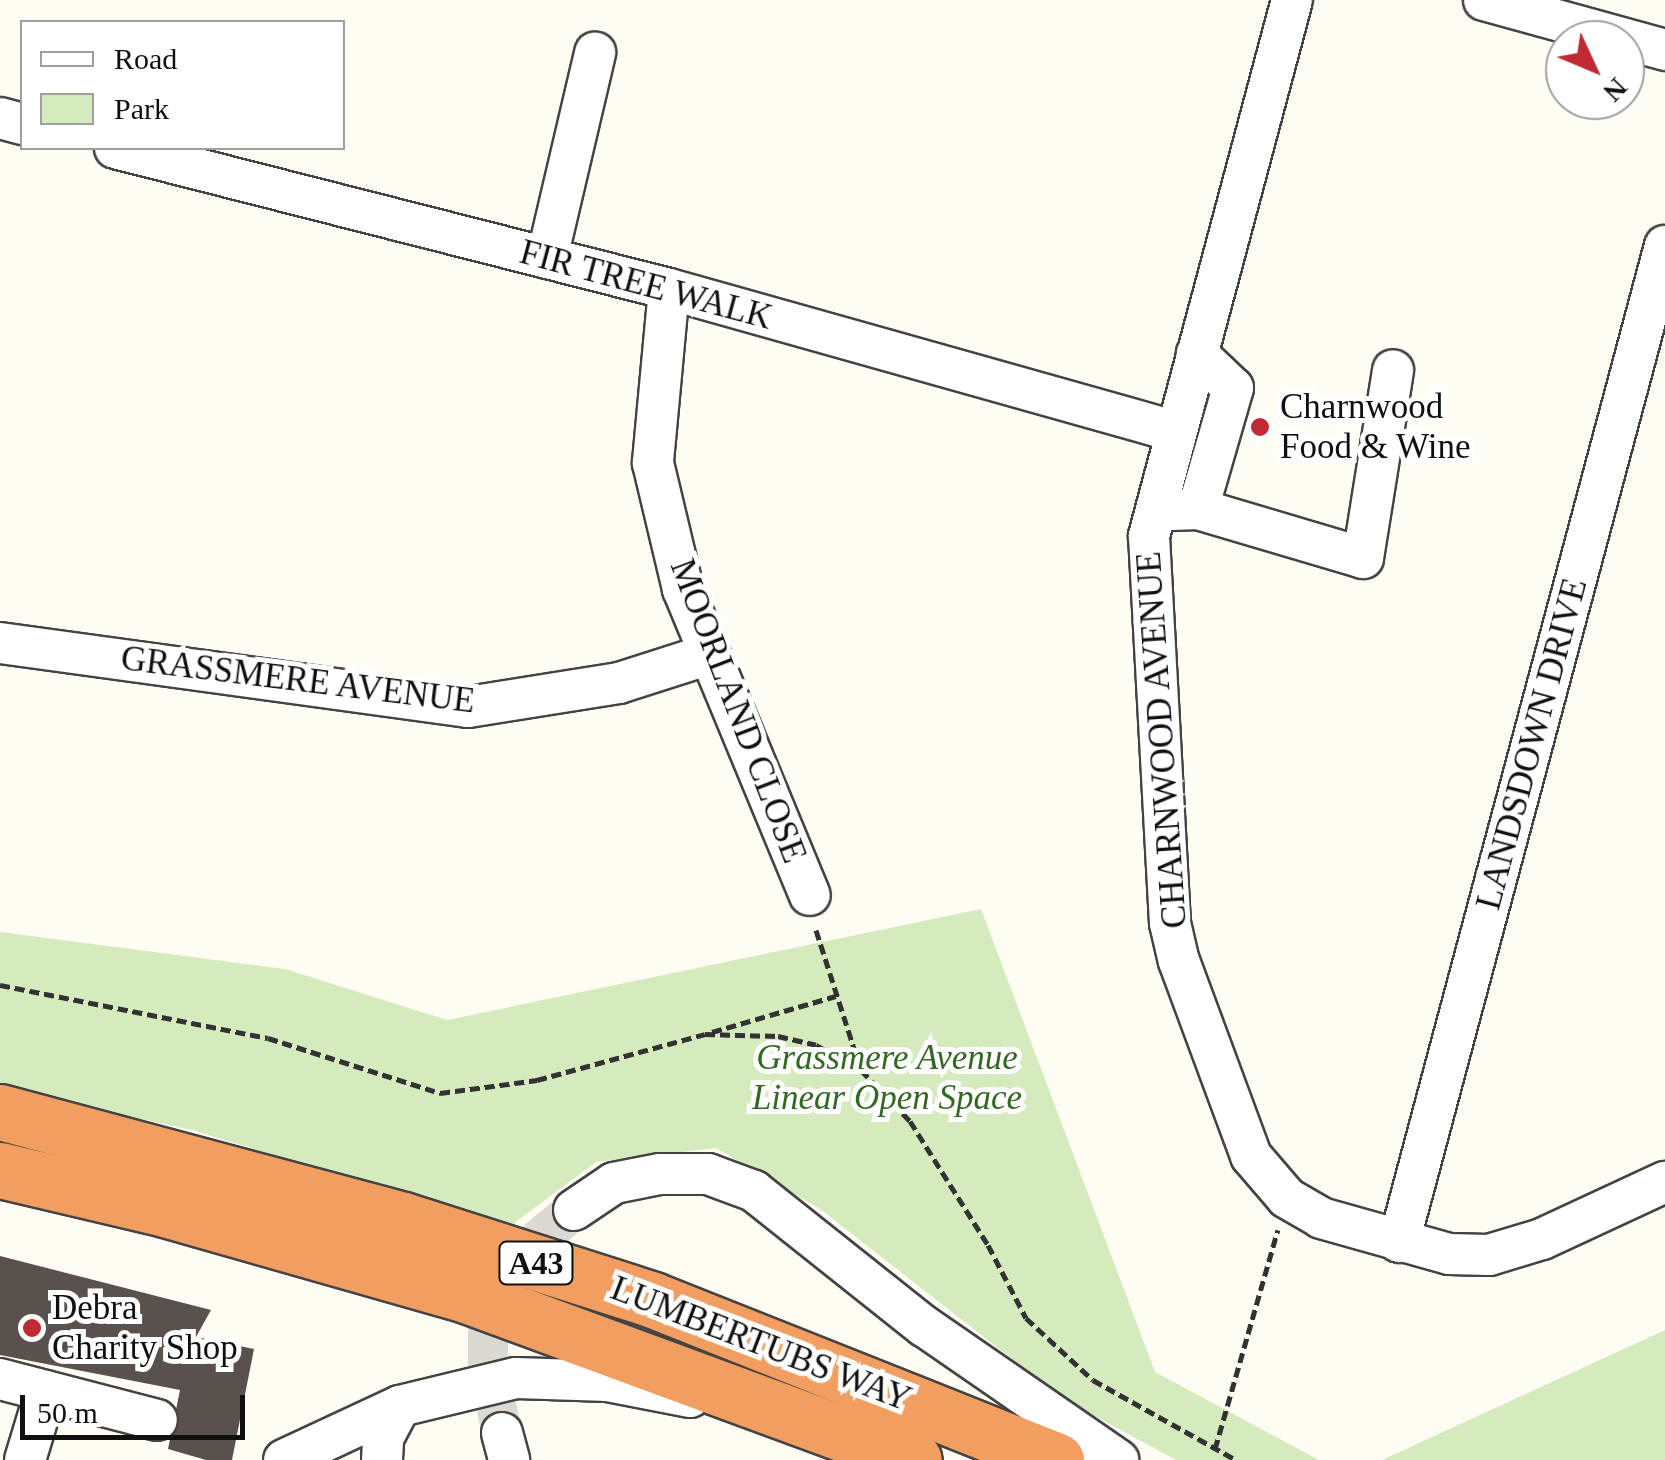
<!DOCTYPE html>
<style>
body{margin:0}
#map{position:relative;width:1665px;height:1460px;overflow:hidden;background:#fffcf4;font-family:Georgia,serif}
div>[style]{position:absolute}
.green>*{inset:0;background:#d5eabd}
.building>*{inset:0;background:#59514d}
.minor-tunnel>*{height:40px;margin-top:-20px;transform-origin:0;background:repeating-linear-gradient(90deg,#dbd9d2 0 40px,transparent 0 60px)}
.path>*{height:5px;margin-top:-2.5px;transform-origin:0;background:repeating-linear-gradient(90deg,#323232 0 10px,transparent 0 15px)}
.roads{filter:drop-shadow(2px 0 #434343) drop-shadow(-2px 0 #434343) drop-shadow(0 2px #434343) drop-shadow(0 -2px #434343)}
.minor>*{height:40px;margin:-20px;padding:0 20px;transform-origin:20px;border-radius:20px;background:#fff}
.highway>*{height:55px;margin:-27.5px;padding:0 27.5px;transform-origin:27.5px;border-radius:27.5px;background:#f19e60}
.dots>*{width:28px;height:28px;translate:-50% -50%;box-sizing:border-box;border:5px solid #fff;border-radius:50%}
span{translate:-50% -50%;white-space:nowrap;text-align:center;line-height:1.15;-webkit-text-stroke:10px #fff;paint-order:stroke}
.shield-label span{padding:2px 8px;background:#fff;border:2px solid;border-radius:8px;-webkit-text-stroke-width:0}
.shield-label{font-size:32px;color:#101010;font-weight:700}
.street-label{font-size:35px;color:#101010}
.poi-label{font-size:35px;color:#101010}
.left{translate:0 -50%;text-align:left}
.park-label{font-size:35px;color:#326821;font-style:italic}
.legend{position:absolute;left:20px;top:20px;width:325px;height:130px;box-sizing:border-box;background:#fff;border:2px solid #9f9f9f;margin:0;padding:12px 18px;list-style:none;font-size:30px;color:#101010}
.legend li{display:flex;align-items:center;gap:20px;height:50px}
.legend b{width:50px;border:2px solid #9f9f9f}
.north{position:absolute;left:1545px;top:20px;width:100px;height:100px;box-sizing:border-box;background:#fff;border:2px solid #9f9f9f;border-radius:50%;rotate:134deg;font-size:28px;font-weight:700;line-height:40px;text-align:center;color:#101010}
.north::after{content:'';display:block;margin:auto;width:35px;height:45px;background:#bf2a35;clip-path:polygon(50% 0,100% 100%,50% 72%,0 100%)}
.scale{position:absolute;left:20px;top:1395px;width:225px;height:45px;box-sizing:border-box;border:5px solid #101010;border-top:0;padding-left:12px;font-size:30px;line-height:35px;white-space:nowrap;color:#101010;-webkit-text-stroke:8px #fff;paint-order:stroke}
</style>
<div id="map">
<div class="green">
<div style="clip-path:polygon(981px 909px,1155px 1372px,1319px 1460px,1176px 1460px,1062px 1398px,820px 1209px,716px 1148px,596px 1162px,509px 1227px,192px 1130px,0 1088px,0 932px,285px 969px,447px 1020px)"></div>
<div style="clip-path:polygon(1665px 1330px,1665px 1460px,1382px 1460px)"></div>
</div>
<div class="building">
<div style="clip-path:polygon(0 1256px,211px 1310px,196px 1337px,254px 1349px,232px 1460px,206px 1460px,168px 1449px,180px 1390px,0 1355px)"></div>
</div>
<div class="minor-tunnel">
<div style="left:502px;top:1433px;width:68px;rotate:-101.8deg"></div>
<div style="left:488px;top:1366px;width:43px;rotate:-90deg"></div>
<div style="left:488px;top:1323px;width:42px;rotate:-67.7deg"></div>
<div style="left:504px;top:1284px;width:51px;rotate:-53.8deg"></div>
<div style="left:534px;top:1243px;width:52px;rotate:-39.5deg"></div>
</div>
<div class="path">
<div style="left:816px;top:930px;width:144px;rotate:72.2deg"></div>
<div style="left:0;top:985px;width:273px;rotate:11.2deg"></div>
<div style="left:268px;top:1038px;width:181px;rotate:17.7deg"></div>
<div style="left:440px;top:1093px;width:98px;rotate:-7.6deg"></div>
<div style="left:537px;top:1080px;width:174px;rotate:-15.3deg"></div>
<div style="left:705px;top:1034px;width:73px;rotate:1.6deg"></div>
<div style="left:778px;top:1036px;width:39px;rotate:13deg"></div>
<div style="left:816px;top:1045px;width:51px;rotate:29.1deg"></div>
<div style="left:861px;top:1070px;width:71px;rotate:46.1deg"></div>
<div style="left:910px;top:1121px;width:146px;rotate:57.8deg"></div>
<div style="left:988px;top:1245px;width:82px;rotate:62.5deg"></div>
<div style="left:1026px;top:1318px;width:91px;rotate:42.8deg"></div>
<div style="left:1093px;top:1380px;width:164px;rotate:29.2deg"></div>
<div style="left:712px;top:1032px;width:129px;rotate:-16.2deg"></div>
<div style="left:1215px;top:1449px;width:228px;rotate:-74deg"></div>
</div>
<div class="roads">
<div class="minor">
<div style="left:1292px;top:0;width:555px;rotate:104.94deg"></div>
<div style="left:1149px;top:536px;width:388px;rotate:86.9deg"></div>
<div style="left:1170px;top:923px;width:39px;rotate:77deg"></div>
<div style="left:1179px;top:961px;width:208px;rotate:69.7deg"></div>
<div style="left:1251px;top:1156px;width:55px;rotate:49.4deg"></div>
<div style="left:1287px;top:1198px;width:39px;rotate:30deg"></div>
<div style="left:1321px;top:1218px;width:133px;rotate:15.7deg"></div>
<div style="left:1449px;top:1254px;width:40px;rotate:1.4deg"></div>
<div style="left:1489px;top:1255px;width:55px;rotate:-16.8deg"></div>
<div style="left:1542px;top:1239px;width:136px;rotate:-24.9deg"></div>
<div style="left:1484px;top:0;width:188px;rotate:15.4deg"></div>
<div style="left:0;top:118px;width:23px;rotate:15deg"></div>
<div style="left:115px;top:148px;width:572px;rotate:14.28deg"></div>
<div style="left:669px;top:289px;width:525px;rotate:15.71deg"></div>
<div style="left:547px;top:258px;width:211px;rotate:-76.8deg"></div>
<div style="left:669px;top:289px;width:175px;rotate:95.3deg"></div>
<div style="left:653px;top:463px;width:130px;rotate:76.6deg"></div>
<div style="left:683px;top:589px;width:331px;rotate:67.5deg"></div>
<div style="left:1198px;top:509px;width:172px;rotate:16.5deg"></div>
<div style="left:1363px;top:558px;width:190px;rotate:-80.9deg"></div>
<div style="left:1172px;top:510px;width:26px;rotate:-2deg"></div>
<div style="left:1198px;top:509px;width:126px;rotate:-73.9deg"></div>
<div style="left:1233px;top:388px;width:50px;rotate:-136.6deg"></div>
<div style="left:0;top:643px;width:472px;rotate:7.8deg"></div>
<div style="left:468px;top:707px;width:153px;rotate:-9deg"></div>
<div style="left:619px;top:683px;width:96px;rotate:-17.7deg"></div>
<div style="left:574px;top:1210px;width:48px;rotate:-34deg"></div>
<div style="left:614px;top:1183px;width:47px;rotate:-11.1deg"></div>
<div style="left:660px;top:1174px;width:48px"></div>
<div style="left:708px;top:1174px;width:49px;rotate:20.3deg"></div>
<div style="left:754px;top:1191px;width:217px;rotate:38.5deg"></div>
<div style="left:924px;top:1326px;width:236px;rotate:34.6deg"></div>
<div style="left:1399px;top:1242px;width:1031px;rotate:-75.05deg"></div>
<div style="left:0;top:1379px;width:162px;rotate:14.6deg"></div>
<div style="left:502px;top:1433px;width:28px;rotate:75deg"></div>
<div style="left:25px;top:1460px;width:72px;rotate:-73.1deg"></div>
<div style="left:284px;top:1460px;width:128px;rotate:-25deg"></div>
<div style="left:400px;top:1406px;width:119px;rotate:-13.6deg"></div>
<div style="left:516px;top:1378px;width:92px;rotate:1.9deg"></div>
<div style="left:608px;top:1381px;width:84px;rotate:11deg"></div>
<div style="left:382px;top:1460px;width:22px;rotate:-87deg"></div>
<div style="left:383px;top:1438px;width:36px;rotate:-62deg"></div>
</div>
<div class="highway">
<div style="left:0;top:1112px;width:417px;rotate:15deg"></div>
<div style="left:403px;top:1220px;width:262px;rotate:17.7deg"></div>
<div style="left:653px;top:1300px;width:434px;rotate:21.7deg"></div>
<div style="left:0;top:1170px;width:170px;rotate:13.3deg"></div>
<div style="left:165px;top:1209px;width:313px;rotate:15.9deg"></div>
<div style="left:466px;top:1295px;width:477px;rotate:20.2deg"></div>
</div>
</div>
<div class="dots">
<div style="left:1260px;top:427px;background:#bf2a35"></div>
<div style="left:32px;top:1328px;background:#bf2a35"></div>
</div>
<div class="shield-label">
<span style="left:536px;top:1263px">A43</span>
</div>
<div class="street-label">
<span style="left:646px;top:285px;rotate:15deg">FIR TREE WALK</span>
<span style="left:298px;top:680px;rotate:7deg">GRASSMERE AVENUE</span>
<span style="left:738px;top:711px;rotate:69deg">MOORLAND CLOSE</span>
<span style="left:1162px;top:740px;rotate:-94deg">CHARNWOOD AVENUE</span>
<span style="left:1532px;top:744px;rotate:-75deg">LANDSDOWN DRIVE</span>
<span style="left:761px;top:1344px;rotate:21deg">LUMBERTUBS WAY</span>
</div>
<div class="poi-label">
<span class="left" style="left:1280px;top:427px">Charnwood<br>Food &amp; Wine</span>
<span class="left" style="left:52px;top:1328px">Debra<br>Charity Shop</span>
</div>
<div class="park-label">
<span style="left:887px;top:1078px">Grassmere Avenue<br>Linear Open Space</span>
</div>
<ul class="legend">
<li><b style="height:12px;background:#fff"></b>Road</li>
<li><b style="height:28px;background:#d5eabd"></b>Park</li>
</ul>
<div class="north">N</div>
<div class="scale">50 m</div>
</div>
